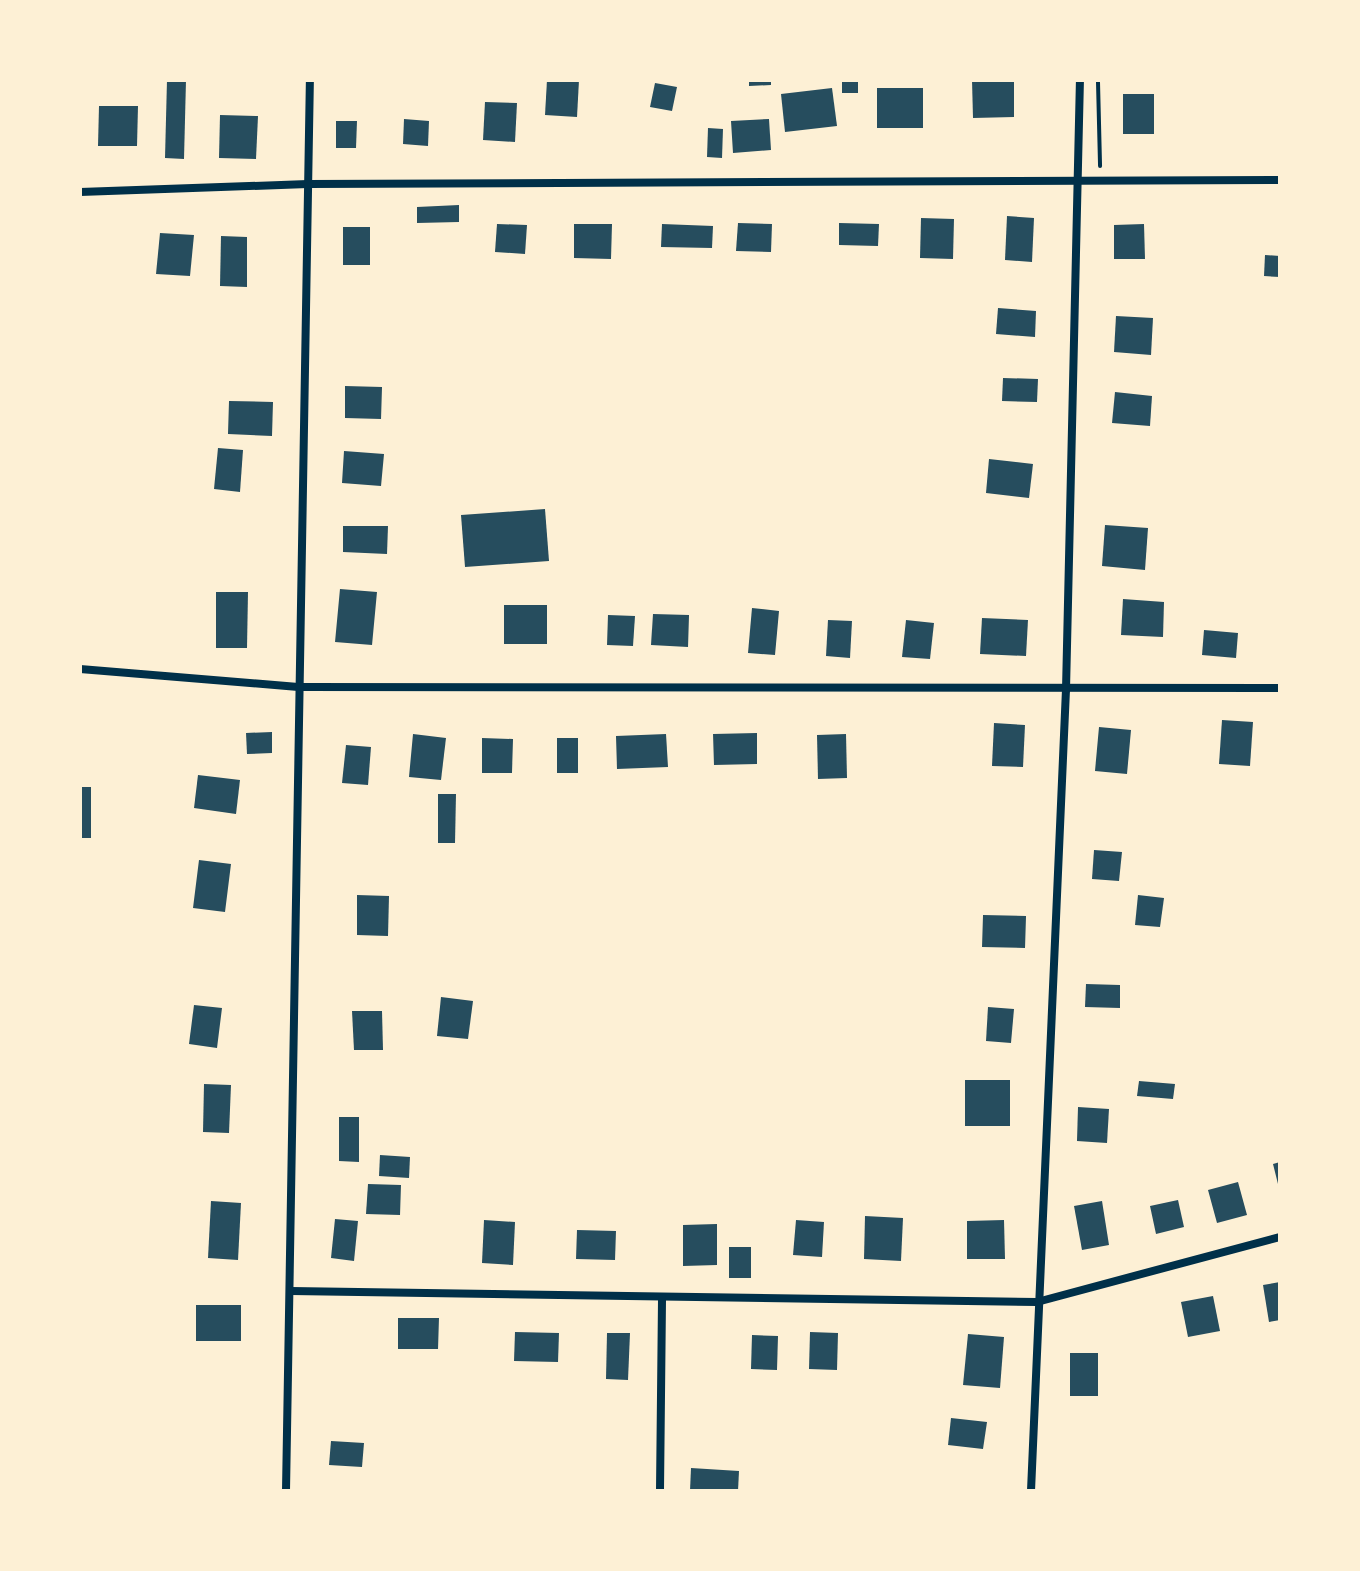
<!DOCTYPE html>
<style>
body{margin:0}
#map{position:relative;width:1360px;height:1571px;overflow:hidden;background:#fdf0d5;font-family:"DM Sans",sans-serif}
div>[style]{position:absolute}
.building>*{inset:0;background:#264d5e}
.path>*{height:4px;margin:-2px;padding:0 2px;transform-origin:2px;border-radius:2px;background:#003049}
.minor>*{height:8px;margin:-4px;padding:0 4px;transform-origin:4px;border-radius:4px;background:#003049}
span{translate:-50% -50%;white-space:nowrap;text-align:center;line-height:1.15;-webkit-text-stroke:6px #fdf0d5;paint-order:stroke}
.frame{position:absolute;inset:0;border:82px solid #fdf0d5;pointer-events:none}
</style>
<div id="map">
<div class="building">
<div style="clip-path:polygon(167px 80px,186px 80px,184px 159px,165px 158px)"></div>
<div style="clip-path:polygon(547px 80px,579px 80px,577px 117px,545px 115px)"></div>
<div style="clip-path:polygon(749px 80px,771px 80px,771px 85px,749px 86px)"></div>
<div style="clip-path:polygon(842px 80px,858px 80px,858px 93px,842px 93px)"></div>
<div style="clip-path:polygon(972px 80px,1014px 80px,1014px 117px,973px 118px)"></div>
<div style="clip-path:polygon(655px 83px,677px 87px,672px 111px,650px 107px)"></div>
<div style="clip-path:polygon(832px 88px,837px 126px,785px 132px,781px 94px)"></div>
<div style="clip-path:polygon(877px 88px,923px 88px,923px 128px,877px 128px)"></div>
<div style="clip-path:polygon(1123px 94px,1154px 94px,1154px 134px,1123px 134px)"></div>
<div style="clip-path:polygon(485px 102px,517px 103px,515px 142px,483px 140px)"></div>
<div style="clip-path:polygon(99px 106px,138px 106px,137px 146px,98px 146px)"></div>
<div style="clip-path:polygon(220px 115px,258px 116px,256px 159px,219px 158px)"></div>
<div style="clip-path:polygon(404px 119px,429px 121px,428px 146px,403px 144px)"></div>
<div style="clip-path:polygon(769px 119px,771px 150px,733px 153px,731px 121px)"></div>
<div style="clip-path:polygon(336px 121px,357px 121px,356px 148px,336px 148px)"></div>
<div style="clip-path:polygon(708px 128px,723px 129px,722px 158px,707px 157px)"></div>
<div style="clip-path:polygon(459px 205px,459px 222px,417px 223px,417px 207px)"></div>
<div style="clip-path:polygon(1007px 216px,1034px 218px,1032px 262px,1005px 260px)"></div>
<div style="clip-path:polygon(921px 218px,954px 219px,953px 259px,920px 258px)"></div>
<div style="clip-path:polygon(738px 223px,772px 224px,771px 252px,736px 251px)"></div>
<div style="clip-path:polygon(839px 223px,879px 224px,878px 246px,839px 245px)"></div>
<div style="clip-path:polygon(497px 224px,527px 225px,525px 254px,495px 252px)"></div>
<div style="clip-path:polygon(574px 224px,612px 224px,611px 259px,574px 258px)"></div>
<div style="clip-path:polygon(662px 224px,713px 226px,712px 248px,661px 247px)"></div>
<div style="clip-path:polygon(1144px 224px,1145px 259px,1114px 259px,1114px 225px)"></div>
<div style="clip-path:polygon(343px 227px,370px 227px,370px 265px,343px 265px)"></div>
<div style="clip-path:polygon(160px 233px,194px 235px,190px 276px,156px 274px)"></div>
<div style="clip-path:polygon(221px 236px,247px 237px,247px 287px,220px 286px)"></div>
<div style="clip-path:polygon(1265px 255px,1280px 256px,1280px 277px,1264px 276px)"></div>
<div style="clip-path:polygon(998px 308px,1036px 311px,1035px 337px,996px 334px)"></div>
<div style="clip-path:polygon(1116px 316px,1153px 318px,1151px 355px,1114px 352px)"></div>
<div style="clip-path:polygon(1003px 378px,1038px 379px,1037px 402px,1002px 401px)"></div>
<div style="clip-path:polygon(345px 386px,382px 387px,381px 419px,345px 418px)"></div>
<div style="clip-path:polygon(1115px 392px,1152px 396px,1150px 426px,1112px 423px)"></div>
<div style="clip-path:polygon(229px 401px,273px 402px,272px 436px,228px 434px)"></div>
<div style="clip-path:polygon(218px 448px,243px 450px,240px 492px,214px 489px)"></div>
<div style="clip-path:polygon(344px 451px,384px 454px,381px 486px,342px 483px)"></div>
<div style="clip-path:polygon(989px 459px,1033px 464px,1029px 498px,986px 493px)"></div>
<div style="clip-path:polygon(545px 509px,549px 561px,465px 567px,461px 515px)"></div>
<div style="clip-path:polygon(1105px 525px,1148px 528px,1145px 570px,1102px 566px)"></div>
<div style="clip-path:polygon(343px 526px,388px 526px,387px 554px,343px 552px)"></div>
<div style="clip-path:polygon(340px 589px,377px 592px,372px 645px,335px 642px)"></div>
<div style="clip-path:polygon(216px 592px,248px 592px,247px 648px,216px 648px)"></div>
<div style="clip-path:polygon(1123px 599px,1164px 602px,1163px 637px,1121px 635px)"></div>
<div style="clip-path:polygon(504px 605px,547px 605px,547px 644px,504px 644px)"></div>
<div style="clip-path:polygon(752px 608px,779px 611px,775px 655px,748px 653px)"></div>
<div style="clip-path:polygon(653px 614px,689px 615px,688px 647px,651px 645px)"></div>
<div style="clip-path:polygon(608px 615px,635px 616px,633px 646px,607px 645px)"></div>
<div style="clip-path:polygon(982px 618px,1028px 620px,1026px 656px,980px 654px)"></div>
<div style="clip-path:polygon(828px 620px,852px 621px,850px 658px,826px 656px)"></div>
<div style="clip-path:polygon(906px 620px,934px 623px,930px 659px,902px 657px)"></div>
<div style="clip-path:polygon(1204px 630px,1238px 633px,1236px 658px,1202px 655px)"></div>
<div style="clip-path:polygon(1222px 720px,1253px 722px,1250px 766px,1219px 764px)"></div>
<div style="clip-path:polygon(994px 723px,1025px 725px,1023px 767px,992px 766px)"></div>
<div style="clip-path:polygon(1099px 727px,1131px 730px,1127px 774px,1095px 771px)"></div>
<div style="clip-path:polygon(272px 732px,272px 753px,247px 754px,246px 733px)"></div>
<div style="clip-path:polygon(757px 733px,757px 764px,714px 765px,713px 734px)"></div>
<div style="clip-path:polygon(413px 734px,446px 738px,441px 780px,409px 777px)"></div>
<div style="clip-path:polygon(666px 734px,668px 767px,617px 769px,616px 736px)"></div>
<div style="clip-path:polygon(846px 734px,847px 778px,818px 779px,817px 735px)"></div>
<div style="clip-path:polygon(482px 738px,513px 739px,512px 773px,482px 773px)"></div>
<div style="clip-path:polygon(557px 738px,578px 738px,578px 773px,557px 773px)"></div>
<div style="clip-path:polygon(346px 745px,371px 747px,368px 785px,342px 783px)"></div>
<div style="clip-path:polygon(198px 775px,240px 780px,236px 814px,194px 808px)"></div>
<div style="clip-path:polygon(80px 787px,91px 787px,91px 838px,80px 838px)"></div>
<div style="clip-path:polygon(438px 794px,456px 794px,455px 843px,438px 843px)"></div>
<div style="clip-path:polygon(1094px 850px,1122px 852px,1119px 881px,1092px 879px)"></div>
<div style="clip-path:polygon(199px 860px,231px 864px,225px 912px,193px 908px)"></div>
<div style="clip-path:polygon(357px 895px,389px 896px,388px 936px,357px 935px)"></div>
<div style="clip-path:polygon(1138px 895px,1164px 898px,1160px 927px,1135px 925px)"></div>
<div style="clip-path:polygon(983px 915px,1026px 916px,1025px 948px,982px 947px)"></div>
<div style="clip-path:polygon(1086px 984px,1120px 985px,1120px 1008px,1085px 1007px)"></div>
<div style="clip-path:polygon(441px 997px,473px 1001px,468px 1039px,437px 1036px)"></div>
<div style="clip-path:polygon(194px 1005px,222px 1008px,217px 1048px,189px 1044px)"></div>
<div style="clip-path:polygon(988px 1007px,1014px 1009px,1011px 1043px,986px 1041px)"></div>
<div style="clip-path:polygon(352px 1011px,382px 1011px,383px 1050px,354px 1050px)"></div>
<div style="clip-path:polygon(965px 1080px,1010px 1080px,1010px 1126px,965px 1126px)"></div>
<div style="clip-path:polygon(1139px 1081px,1175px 1084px,1173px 1099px,1137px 1096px)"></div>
<div style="clip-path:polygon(204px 1084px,231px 1085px,229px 1133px,203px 1132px)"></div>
<div style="clip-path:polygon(1078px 1107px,1109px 1109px,1107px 1143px,1077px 1141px)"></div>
<div style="clip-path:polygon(339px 1117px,359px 1117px,359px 1162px,339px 1161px)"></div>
<div style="clip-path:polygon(380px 1155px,410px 1157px,409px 1178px,379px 1176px)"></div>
<div style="clip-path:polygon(1280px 1162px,1280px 1188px,1279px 1188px,1273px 1164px)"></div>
<div style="clip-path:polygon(1238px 1182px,1247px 1215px,1217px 1223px,1208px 1190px)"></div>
<div style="clip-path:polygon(368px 1184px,401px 1185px,400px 1215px,366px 1214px)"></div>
<div style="clip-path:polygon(1178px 1200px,1184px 1227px,1156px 1234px,1150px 1206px)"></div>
<div style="clip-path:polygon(211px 1201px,241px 1203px,238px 1260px,208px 1258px)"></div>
<div style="clip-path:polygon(1102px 1201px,1109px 1245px,1082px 1250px,1074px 1206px)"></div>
<div style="clip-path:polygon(865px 1216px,903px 1218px,901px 1261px,864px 1259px)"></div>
<div style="clip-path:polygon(335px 1219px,358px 1221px,354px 1261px,331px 1258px)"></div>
<div style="clip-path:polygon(484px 1220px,515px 1222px,513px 1265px,482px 1263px)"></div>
<div style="clip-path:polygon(796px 1220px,824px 1222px,822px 1257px,793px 1255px)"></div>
<div style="clip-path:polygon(1004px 1220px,1005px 1259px,967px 1259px,967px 1221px)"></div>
<div style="clip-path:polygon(717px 1224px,717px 1265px,683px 1266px,683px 1225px)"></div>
<div style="clip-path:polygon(577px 1230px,616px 1231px,615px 1260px,576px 1259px)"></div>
<div style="clip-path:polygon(729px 1247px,751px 1247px,751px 1278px,729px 1278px)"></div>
<div style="clip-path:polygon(1280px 1282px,1280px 1320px,1269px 1322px,1263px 1285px)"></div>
<div style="clip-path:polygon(1213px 1296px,1220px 1331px,1188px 1337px,1181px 1302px)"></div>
<div style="clip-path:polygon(196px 1305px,241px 1305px,241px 1341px,196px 1341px)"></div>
<div style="clip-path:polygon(398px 1318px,439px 1318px,438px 1349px,398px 1349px)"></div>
<div style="clip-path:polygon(515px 1332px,559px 1333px,558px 1362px,514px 1361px)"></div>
<div style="clip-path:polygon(810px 1332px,838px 1333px,837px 1370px,809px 1369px)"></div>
<div style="clip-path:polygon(607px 1333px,630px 1333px,628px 1380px,606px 1379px)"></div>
<div style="clip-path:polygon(968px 1334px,1004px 1337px,1000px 1388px,963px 1385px)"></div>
<div style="clip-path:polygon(752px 1335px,778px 1336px,777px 1370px,751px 1369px)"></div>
<div style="clip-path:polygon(1070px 1353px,1098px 1353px,1098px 1396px,1070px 1396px)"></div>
<div style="clip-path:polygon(951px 1418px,987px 1422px,983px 1449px,948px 1445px)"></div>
<div style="clip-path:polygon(331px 1441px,364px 1443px,362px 1467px,329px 1465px)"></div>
<div style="clip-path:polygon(691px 1468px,739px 1471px,738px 1491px,690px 1491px)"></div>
</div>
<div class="path">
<div style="left:1098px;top:82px;width:84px;rotate:88.6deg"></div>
</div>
<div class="minor">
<div style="left:80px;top:192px;width:228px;rotate:-2deg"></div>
<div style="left:308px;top:184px;width:972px;rotate:-0.24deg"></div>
<div style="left:80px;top:669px;width:222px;rotate:4.7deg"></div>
<div style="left:301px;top:687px;width:979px;rotate:0.06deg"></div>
<div style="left:291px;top:1291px;width:746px;rotate:0.84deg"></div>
<div style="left:1037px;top:1302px;width:252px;rotate:-15deg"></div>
<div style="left:286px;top:1491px;width:1411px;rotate:-89.03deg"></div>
<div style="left:660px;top:1491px;width:193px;rotate:-89.4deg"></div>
<div style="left:1031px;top:1491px;width:802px;rotate:-87.5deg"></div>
<div style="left:1066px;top:690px;width:610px;rotate:-88.69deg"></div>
</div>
<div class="frame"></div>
</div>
